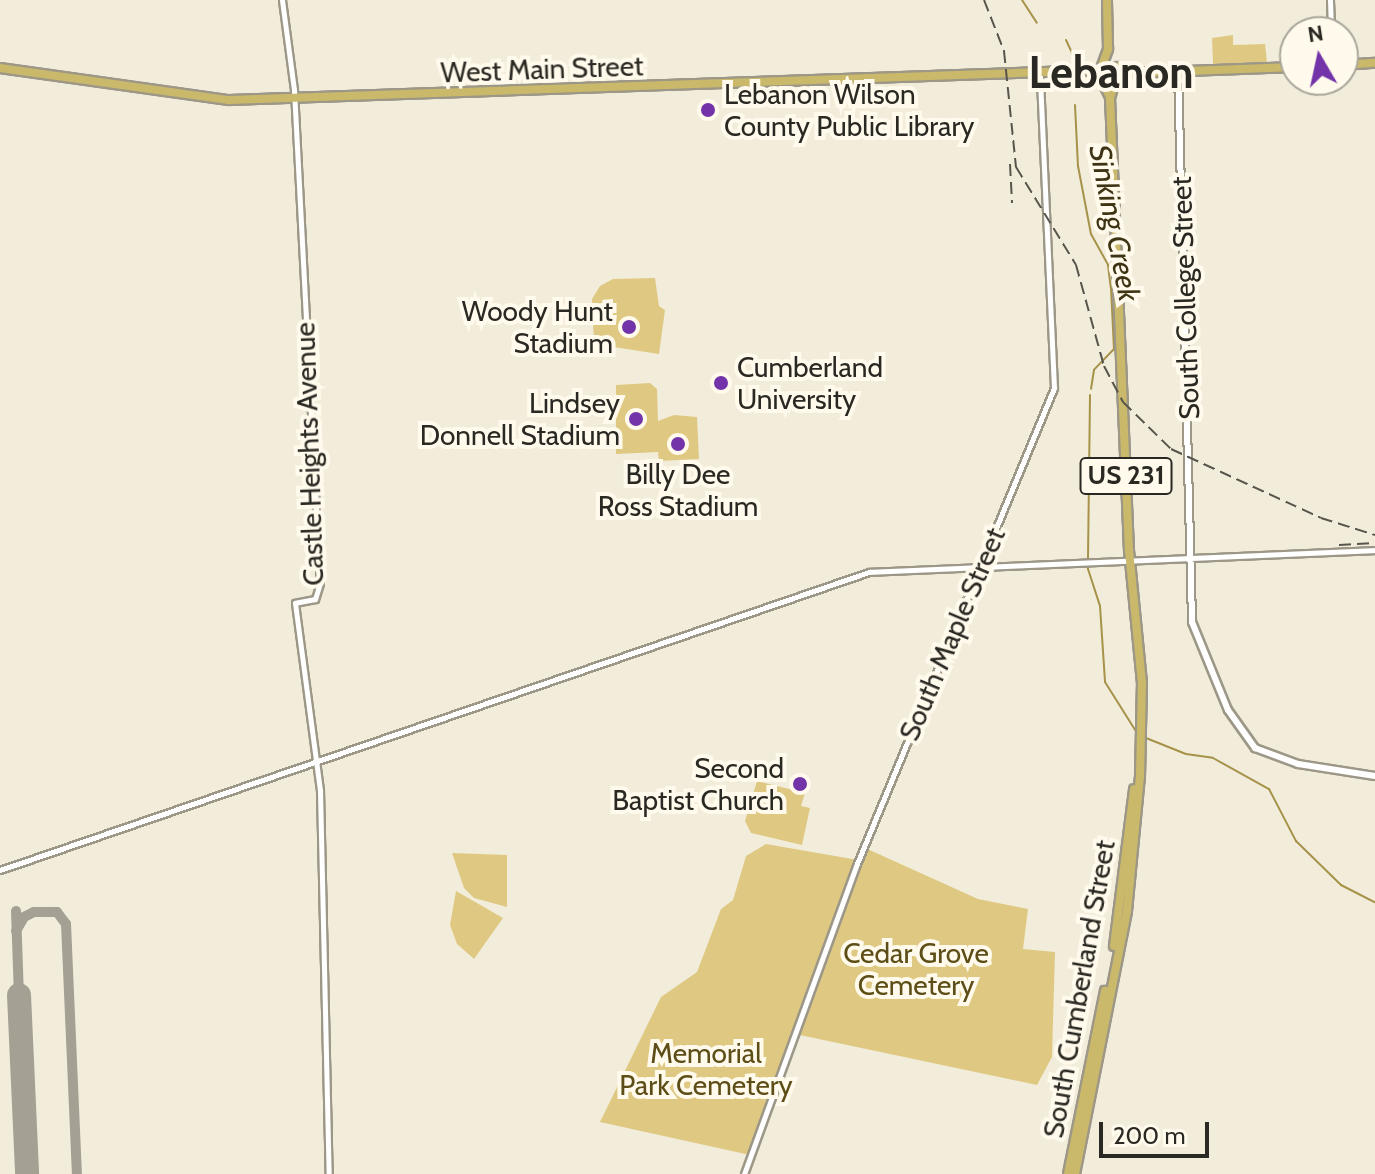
<!DOCTYPE html>
<style>
body{margin:0}
#map{position:relative;width:1375px;height:1174px;overflow:hidden;background:#f2eddb;font-family:Cabin,sans-serif}
div>[style]{position:absolute}
.green>*{inset:0;background:#dfc982}
.stream>*{height:2px;margin:-1px;padding:0 1px;transform-origin:1px;border-radius:1px;background:#a7924a}
.taxiway>*{height:10px;margin:-5px;padding:0 5px;transform-origin:5px;border-radius:5px;background:#a4a093}
.runway>*{height:24px;margin:-12px;padding:0 12px;transform-origin:12px;border-radius:12px;background:#a4a093}
.roads{filter:drop-shadow(2px 0 #9c9787) drop-shadow(-2px 0 #9c9787) drop-shadow(0 2px #9c9787) drop-shadow(0 -2px #9c9787)}
.tertiary>*{height:5px;margin:-2.5px;padding:0 2.5px;transform-origin:2.5px;border-radius:2.5px;background:#fff}
.secondary>*{height:6px;margin:-3px;padding:0 3px;transform-origin:3px;border-radius:3px;background:#fff}
.primary>*{height:8px;margin:-4px;padding:0 4px;transform-origin:4px;border-radius:4px;background:#cbb96b}
.rail>*{height:2px;margin-top:-1px;transform-origin:0;background:repeating-linear-gradient(90deg,#57544b 0 12px,transparent 0 18px)}
.dots>*{width:22px;height:22px;translate:-50% -50%;box-sizing:border-box;border:4px solid #fffaec;border-radius:50%}
span{translate:-50% -50%;white-space:nowrap;text-align:center;line-height:1.15;-webkit-text-stroke:8px #fffaec;paint-order:stroke}
.shield-label span{padding:2px 6px;background:#fffaec;border:2px solid;border-radius:6px;-webkit-text-stroke-width:0}
.shield-label{font-size:26px;color:#2a2822;font-weight:700}
.street-label{font-size:28px;color:#2a2822}
.poi-label{font-size:28px;color:#2a2822}
.left{translate:0 -50%;text-align:left}
.right{translate:-100% -50%;text-align:right}
.park-label{font-size:28px;color:#5d4d16}
.water-label{font-size:30px;color:#3e3414;font-style:italic}
.town-label{font-size:44px;color:#2a2822;font-weight:700}
.north{position:absolute;left:1279px;top:16px;width:80px;height:80px;box-sizing:border-box;background:#fffaec;border:2px solid #aaa69b;border-radius:50%;rotate:351deg;font-size:22px;font-weight:700;line-height:32px;text-align:center;color:#2a2822}
.north::after{content:'';display:block;margin:auto;width:28px;height:36px;background:#7434a9;clip-path:polygon(50% 0,100% 100%,50% 72%,0 100%)}
.scale{position:absolute;left:1099px;top:1122px;width:110px;height:36px;box-sizing:border-box;border:4px solid #2a2822;border-top:0;padding-left:10px;font-size:24px;line-height:28px;white-space:nowrap;color:#2a2822;-webkit-text-stroke:6px #fffaec;paint-order:stroke}
</style>
<div id="map">
<div class="green">
<div style="clip-path:polygon(1233px 35px,1233px 45px,1265px 44px,1267px 62px,1213px 64px,1212px 38px)"></div>
<div style="clip-path:polygon(655px 278px,659px 306px,665px 310px,659px 354px,594px 344px,592px 299px,600px 286px,613px 279px)"></div>
<div style="clip-path:polygon(650px 383px,657px 389px,658px 421px,674px 415px,697px 417px,699px 459px,659px 461px,658px 452px,616px 454px,616px 385px)"></div>
<div style="clip-path:polygon(757px 781px,805px 793px,801px 806px,810px 808px,802px 845px,751px 833px,745px 821px)"></div>
<div style="clip-path:polygon(766px 844px,858px 860px,863px 847px,978px 899px,1028px 909px,1023px 949px,1055px 952px,1052px 1057px,1037px 1085px,795px 1034px,750px 1155px,600px 1122px,661px 997px,697px 972px,721px 909px,733px 900px,746px 856px)"></div>
<div style="clip-path:polygon(452px 853px,507px 855px,507px 907px,474px 898px,464px 888px)"></div>
<div style="clip-path:polygon(456px 891px,503px 918px,474px 959px,457px 944px,450px 925px)"></div>
</div>
<div class="stream">
<div style="left:1022px;top:0;width:27px;rotate:57deg"></div>
<div style="left:1066px;top:40px;width:17px;rotate:65deg"></div>
<div style="left:1075px;top:105px;width:61px;rotate:87.2deg"></div>
<div style="left:1078px;top:166px;width:69px;rotate:79.2deg"></div>
<div style="left:1091px;top:234px;width:35px;rotate:61deg"></div>
<div style="left:1108px;top:265px;width:23px;rotate:83deg"></div>
<div style="left:1111px;top:288px;width:61px;rotate:87.2deg"></div>
<div style="left:1114px;top:349px;width:29px;rotate:134deg"></div>
<div style="left:1094px;top:370px;width:19px;rotate:99deg"></div>
<div style="left:1090px;top:395px;width:174px;rotate:90.7deg"></div>
<div style="left:1088px;top:569px;width:39px;rotate:72deg"></div>
<div style="left:1100px;top:606px;width:76px;rotate:86.2deg"></div>
<div style="left:1105px;top:682px;width:60px;rotate:57.9deg"></div>
<div style="left:1146px;top:738px;width:43px;rotate:21.8deg"></div>
<div style="left:1186px;top:754px;width:27px;rotate:8deg"></div>
<div style="left:1213px;top:758px;width:64px;rotate:29deg"></div>
<div style="left:1269px;top:789px;width:59px;rotate:62.6deg"></div>
<div style="left:1296px;top:841px;width:63px;rotate:44.4deg"></div>
<div style="left:1341px;top:885px;width:38px;rotate:27deg"></div>
</div>
<div class="taxiway">
<div style="left:16px;top:911px;width:84px;rotate:88deg"></div>
<div style="left:16px;top:931px;width:16px;rotate:-60deg"></div>
<div style="left:24px;top:917px;width:11px;rotate:-27deg"></div>
<div style="left:34px;top:912px;width:23px"></div>
<div style="left:57px;top:912px;width:15px;rotate:53deg"></div>
<div style="left:66px;top:924px;width:250px;rotate:87.5deg"></div>
</div>
<div class="runway">
<div style="left:19px;top:995px;width:179px;rotate:87.4deg"></div>
</div>
<div class="roads">
<div class="tertiary">
<div style="left:282px;top:0;width:91px;rotate:82.4deg"></div>
<div style="left:294px;top:90px;width:494px;rotate:87deg"></div>
<div style="left:320px;top:583px;width:17px;rotate:107deg"></div>
<div style="left:315px;top:599px;width:20px;rotate:169deg"></div>
<div style="left:295px;top:603px;width:190px;rotate:82.4deg"></div>
<div style="left:320px;top:791px;width:383px;rotate:88.7deg"></div>
<div style="left:1330px;top:0;width:32px;rotate:88deg"></div>
<div style="left:0;top:870px;width:919px;rotate:-18.93deg"></div>
<div style="left:869px;top:572px;width:506px;rotate:-2.49deg"></div>
<div style="left:744px;top:1174px;width:328px;rotate:-70deg"></div>
<div style="left:856px;top:866px;width:517px;rotate:-67.5deg"></div>
<div style="left:1054px;top:388px;width:313px;rotate:-92.6deg"></div>
</div>
<div class="secondary">
<div style="left:1178px;top:71px;width:551px;rotate:88.54deg"></div>
<div style="left:1192px;top:622px;width:95px;rotate:67.8deg"></div>
<div style="left:1228px;top:710px;width:47px;rotate:54.6deg"></div>
<div style="left:1255px;top:748px;width:46px;rotate:20.4deg"></div>
<div style="left:1298px;top:764px;width:78px;rotate:8.9deg"></div>
</div>
<div class="primary">
<div style="left:1343px;top:65px;width:32px;rotate:-4deg"></div>
<div style="left:0;top:68px;width:231px;rotate:8deg"></div>
<div style="left:229px;top:100px;width:871px;rotate:-1.97deg"></div>
<div style="left:1119px;top:78px;width:15px;rotate:-20deg"></div>
<div style="left:1133px;top:73px;width:162px;rotate:-2.1deg"></div>
<div style="left:1111px;top:95px;width:29px;rotate:-76deg"></div>
<div style="left:1114px;top:946px;width:158px;rotate:-82.7deg"></div>
<div style="left:1068px;top:1174px;width:187px;rotate:-78.6deg"></div>
<div style="left:1075px;top:1174px;width:268px;rotate:-78.8deg"></div>
<div style="left:1127px;top:911px;width:135px;rotate:-84.5deg"></div>
<div style="left:1140px;top:777px;width:94px;rotate:-88.8deg"></div>
<div style="left:1142px;top:683px;width:133px;rotate:-95.6deg"></div>
<div style="left:1129px;top:551px;width:454px;rotate:-92.4deg"></div>
<div style="left:1110px;top:97px;width:25px;rotate:-116deg"></div>
<div style="left:1099px;top:74px;width:27px;rotate:-70deg"></div>
<div style="left:1108px;top:49px;width:49px;rotate:-91.2deg"></div>
</div>
</div>
<div class="rail">
<div style="left:984px;top:0;width:55px;rotate:68.6deg"></div>
<div style="left:1004px;top:51px;width:117px;rotate:84.1deg"></div>
<div style="left:1016px;top:167px;width:115px;rotate:58.5deg"></div>
<div style="left:1076px;top:265px;width:105px;rotate:74.5deg"></div>
<div style="left:1104px;top:366px;width:41px;rotate:62.2deg"></div>
<div style="left:1123px;top:402px;width:67px;rotate:44.4deg"></div>
<div style="left:1171px;top:449px;width:165px;rotate:24.7deg"></div>
<div style="left:1321px;top:518px;width:57px;rotate:17.5deg"></div>
<div style="left:1010px;top:164px;width:39px;rotate:87deg"></div>
<div style="left:1339px;top:545px;width:36px;rotate:-3deg"></div>
</div>
<div class="dots">
<div style="left:708px;top:110px;background:#7434a9"></div>
<div style="left:629px;top:327px;background:#7434a9"></div>
<div style="left:721px;top:383px;background:#7434a9"></div>
<div style="left:636px;top:419px;background:#7434a9"></div>
<div style="left:678px;top:444px;background:#7434a9"></div>
<div style="left:800px;top:784px;background:#7434a9"></div>
</div>
<div class="shield-label">
<span style="left:1126px;top:476px">US 231</span>
</div>
<div class="street-label">
<span style="left:542px;top:69px;rotate:-2deg">West Main Street</span>
<span style="left:1185px;top:298px;rotate:-92deg">South College Street</span>
<span style="left:309px;top:454px;rotate:-92deg">Castle Heights Avenue</span>
<span style="left:952px;top:634px;rotate:-67deg">South Maple Street</span>
<span style="left:1079px;top:989px;rotate:-80deg">South Cumberland Street</span>
</div>
<div class="poi-label">
<span class="left" style="left:724px;top:110px">Lebanon Wilson<br>County Public Library</span>
<span class="right" style="left:613px;top:327px">Woody Hunt<br>Stadium</span>
<span class="left" style="left:737px;top:383px">Cumberland<br>University</span>
<span class="right" style="left:620px;top:419px">Lindsey<br>Donnell Stadium</span>
<span style="left:678px;top:490px">Billy Dee<br>Ross Stadium</span>
<span class="right" style="left:784px;top:784px">Second<br>Baptist Church</span>
</div>
<div class="park-label">
<span style="left:916px;top:969px">Cedar Grove<br>Cemetery</span>
<span style="left:706px;top:1069px">Memorial<br>Park Cemetery</span>
</div>
<div class="water-label">
<span style="left:1114px;top:223px;rotate:79deg">Sinking Creek</span>
</div>
<div class="town-label">
<span style="left:1111px;top:73px">Lebanon</span>
</div>
<div class="north">N</div>
<div class="scale">200 m</div>
</div>
